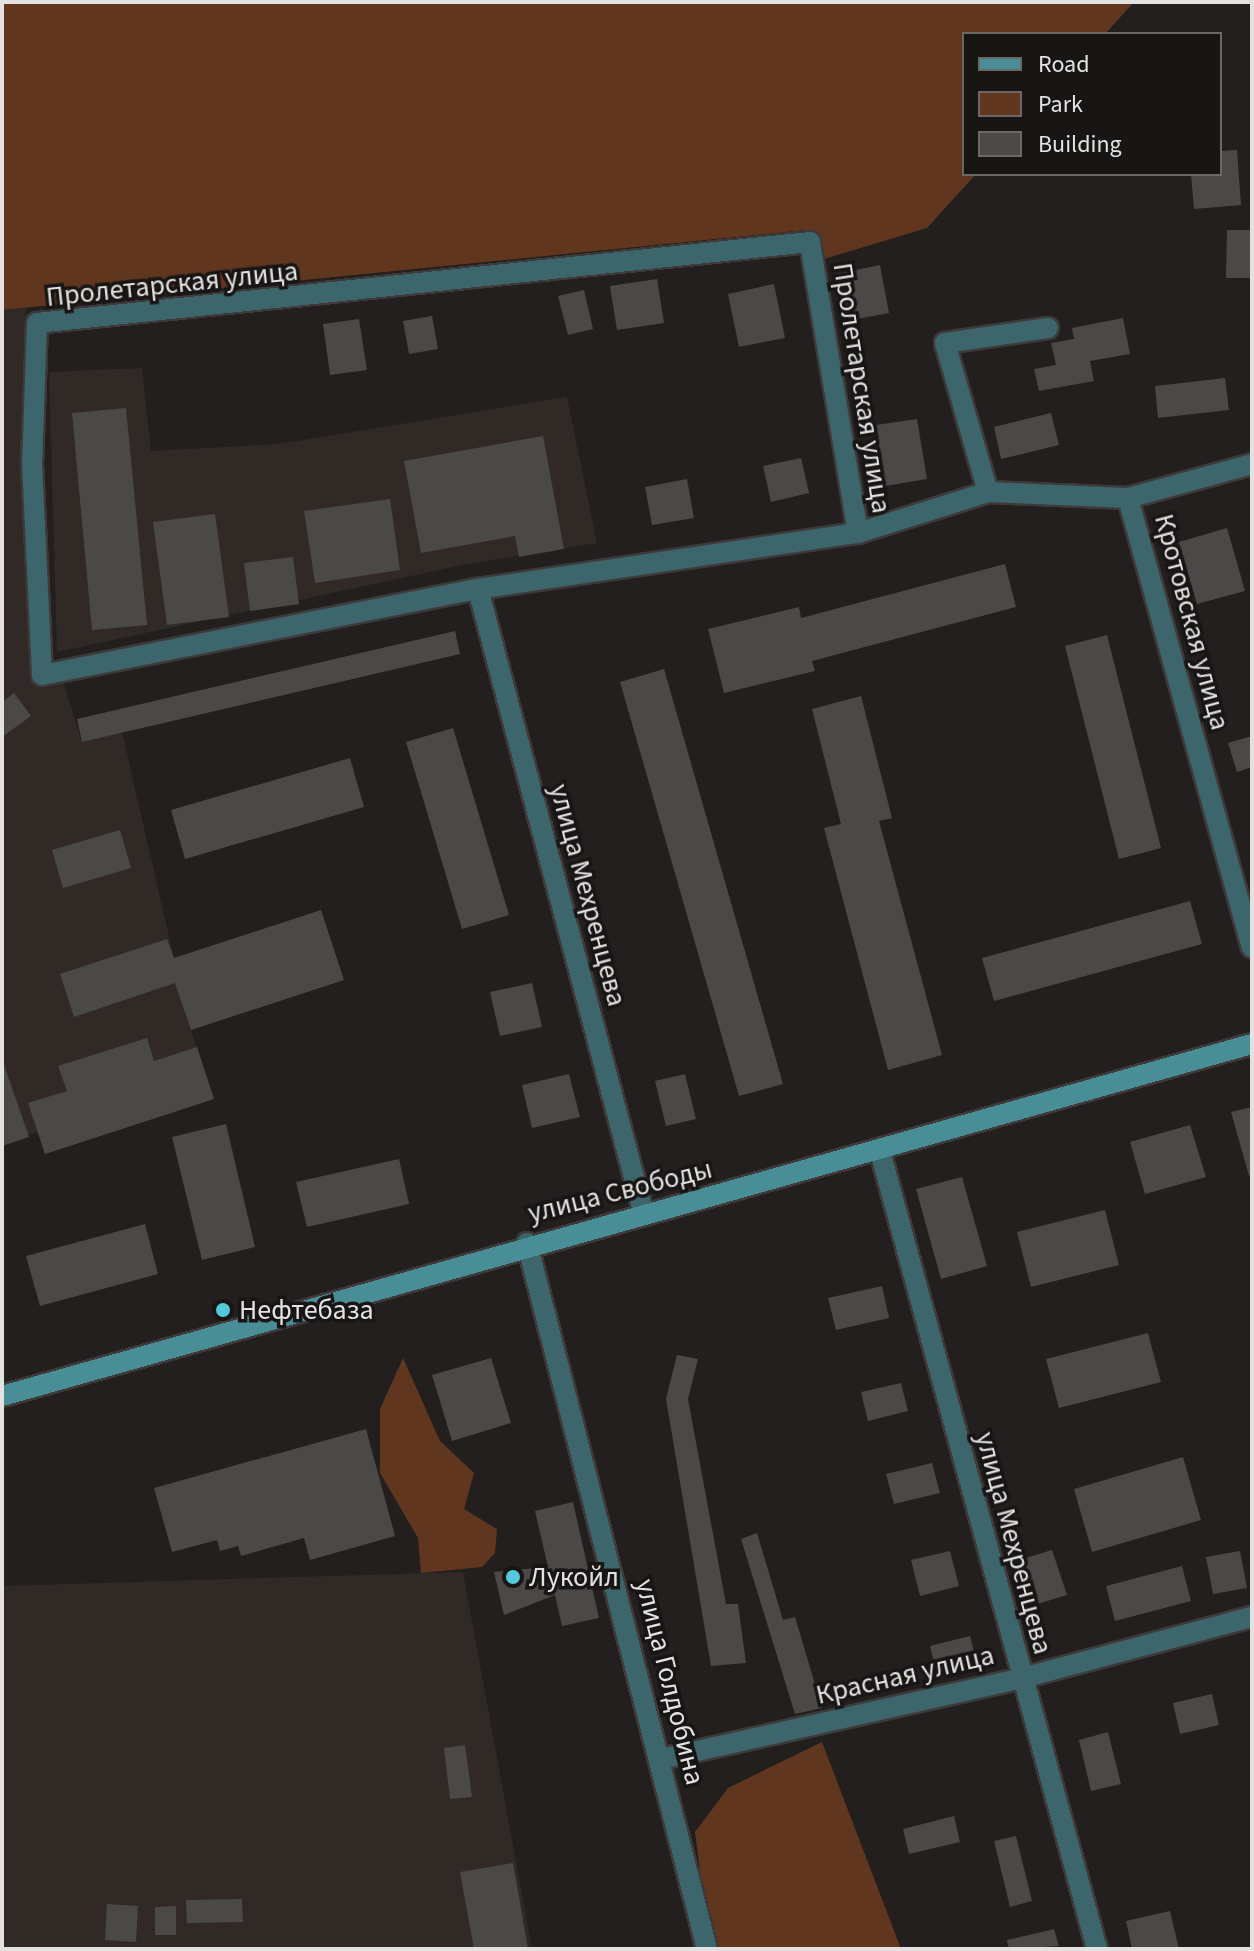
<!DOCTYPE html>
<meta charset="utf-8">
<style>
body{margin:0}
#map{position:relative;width:1254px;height:1951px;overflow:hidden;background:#221f1e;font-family:"Source Sans 3",sans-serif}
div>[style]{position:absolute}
.built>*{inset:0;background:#312925}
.green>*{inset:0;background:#61361f}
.building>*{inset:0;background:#4b4947}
.roads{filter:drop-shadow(2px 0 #3d3a39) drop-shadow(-2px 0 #3d3a39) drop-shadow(0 2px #3d3a39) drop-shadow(0 -2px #3d3a39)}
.street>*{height:20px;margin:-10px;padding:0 10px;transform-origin:10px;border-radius:10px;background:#3d656c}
.secondary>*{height:20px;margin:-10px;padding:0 10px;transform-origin:10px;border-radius:10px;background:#498d97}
.dots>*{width:22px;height:22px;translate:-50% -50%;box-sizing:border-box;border:4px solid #181615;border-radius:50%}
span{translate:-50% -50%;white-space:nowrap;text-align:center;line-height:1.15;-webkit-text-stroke:7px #181615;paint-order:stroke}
.street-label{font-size:28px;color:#e3e2e1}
.poi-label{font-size:28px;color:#e3e2e1}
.left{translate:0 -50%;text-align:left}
.frame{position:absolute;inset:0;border:4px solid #e3e2e1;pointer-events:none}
.legend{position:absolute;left:962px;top:32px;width:260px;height:144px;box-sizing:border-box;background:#181615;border:2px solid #696867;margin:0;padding:10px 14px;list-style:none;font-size:24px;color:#e3e2e1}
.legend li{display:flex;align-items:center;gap:16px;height:40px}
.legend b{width:40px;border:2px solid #696867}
</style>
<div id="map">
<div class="built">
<div style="clip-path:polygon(26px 308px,25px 459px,37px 684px,63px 681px,82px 742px,122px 732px,174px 958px,321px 910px,191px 1030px,214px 1099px,45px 1154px,37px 1132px,2px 1146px,2px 310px)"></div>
<div style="clip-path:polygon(142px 368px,151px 451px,278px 444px,567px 397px,597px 543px,467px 564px,57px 652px,49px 372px)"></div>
<div style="clip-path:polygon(463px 1572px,532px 1949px,2px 1949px,2px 1586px)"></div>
</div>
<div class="green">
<div style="clip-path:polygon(2px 2px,1134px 2px,1105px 34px,964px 34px,964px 174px,976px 174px,927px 228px,824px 259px,806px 230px,2px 310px)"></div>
<div style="clip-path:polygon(403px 1358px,440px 1441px,474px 1473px,464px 1509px,497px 1529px,495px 1553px,482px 1567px,421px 1573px,418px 1538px,380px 1473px,380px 1409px)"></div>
<div style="clip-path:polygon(822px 1742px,901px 1949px,719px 1949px,704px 1902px,695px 1832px,728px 1788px)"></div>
</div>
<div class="building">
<div style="clip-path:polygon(1237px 150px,1241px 205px,1194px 209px,1191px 174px,1220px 174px,1220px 151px)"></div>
<div style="clip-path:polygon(1227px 230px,1252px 230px,1252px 278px,1226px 278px)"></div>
<div style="clip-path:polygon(880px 265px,889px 313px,846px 321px,836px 274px)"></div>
<div style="clip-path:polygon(657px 279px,664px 323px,617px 330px,610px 286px)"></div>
<div style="clip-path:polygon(774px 284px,785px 338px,739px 347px,728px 294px)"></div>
<div style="clip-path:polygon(584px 290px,593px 329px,568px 335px,558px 296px)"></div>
<div style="clip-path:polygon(432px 316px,438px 349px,409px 354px,403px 321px)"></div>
<div style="clip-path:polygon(1123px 318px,1130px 354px,1090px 361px,1094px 381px,1039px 391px,1034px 369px,1056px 365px,1051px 343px,1074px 339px,1072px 328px)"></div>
<div style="clip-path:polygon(359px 319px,367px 370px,330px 375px,323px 324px)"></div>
<div style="clip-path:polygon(1225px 378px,1229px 410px,1158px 418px,1155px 386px)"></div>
<div style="clip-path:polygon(126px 408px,147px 625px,92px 630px,72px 413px)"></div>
<div style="clip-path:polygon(1051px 413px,1059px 445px,1001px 459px,994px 427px)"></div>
<div style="clip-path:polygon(917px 419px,927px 479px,885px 486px,876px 425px)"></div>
<div style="clip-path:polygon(543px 436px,564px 549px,519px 557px,515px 536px,421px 553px,404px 461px)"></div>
<div style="clip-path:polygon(801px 458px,809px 493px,771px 502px,763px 466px)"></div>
<div style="clip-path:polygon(687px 479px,694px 518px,652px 525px,645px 487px)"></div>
<div style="clip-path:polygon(390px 499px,400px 570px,315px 583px,304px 511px)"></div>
<div style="clip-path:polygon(215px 514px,229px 617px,167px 625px,153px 522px)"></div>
<div style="clip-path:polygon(1227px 528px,1245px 591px,1197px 604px,1179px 542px)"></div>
<div style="clip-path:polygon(293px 557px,299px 604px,250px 611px,244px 563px)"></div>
<div style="clip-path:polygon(1005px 564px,1016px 607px,812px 661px,815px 671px,724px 693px,708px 629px,799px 607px,801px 618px)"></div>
<div style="clip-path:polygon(455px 631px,460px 654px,82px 742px,77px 719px)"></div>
<div style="clip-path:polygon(1107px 635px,1161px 848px,1119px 859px,1065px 646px)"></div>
<div style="clip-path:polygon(664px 669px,783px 1084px,739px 1096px,620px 682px)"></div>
<div style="clip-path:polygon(14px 693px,31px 716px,2px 737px,2px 702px)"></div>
<div style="clip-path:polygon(861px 696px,892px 818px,879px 821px,942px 1055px,888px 1070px,824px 828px,841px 824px,812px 709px)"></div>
<div style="clip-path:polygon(453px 728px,509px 915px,462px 929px,406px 742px)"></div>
<div style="clip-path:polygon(1252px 736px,1252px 767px,1237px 772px,1228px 743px)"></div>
<div style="clip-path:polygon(350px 758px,364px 807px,185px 859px,171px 810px)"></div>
<div style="clip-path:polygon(120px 830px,131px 868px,63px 888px,52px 850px)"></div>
<div style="clip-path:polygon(1190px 901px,1202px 944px,994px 1001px,982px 958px)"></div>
<div style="clip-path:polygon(321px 910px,344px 980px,191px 1030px,175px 983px,74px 1017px,60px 974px,167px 939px,174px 958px)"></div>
<div style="clip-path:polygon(532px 983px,542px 1027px,500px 1036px,490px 992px)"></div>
<div style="clip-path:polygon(147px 1038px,154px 1061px,197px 1047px,214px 1099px,45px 1154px,28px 1103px,67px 1091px,58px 1066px)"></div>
<div style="clip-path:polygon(2px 1059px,29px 1137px,2px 1146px)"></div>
<div style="clip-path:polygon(569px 1074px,580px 1117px,532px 1128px,522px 1085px)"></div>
<div style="clip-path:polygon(685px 1074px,696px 1119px,666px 1126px,655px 1081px)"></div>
<div style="clip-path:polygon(1252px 1107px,1252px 1175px,1249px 1176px,1231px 1112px)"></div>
<div style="clip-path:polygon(226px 1124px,255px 1247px,202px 1260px,172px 1137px)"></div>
<div style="clip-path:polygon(1190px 1125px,1206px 1177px,1145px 1194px,1130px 1142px)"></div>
<div style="clip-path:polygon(399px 1159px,409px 1204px,307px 1227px,296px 1182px)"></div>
<div style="clip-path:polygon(962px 1177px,987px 1266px,941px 1279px,916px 1189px)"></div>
<div style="clip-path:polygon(1105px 1210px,1119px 1265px,1031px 1287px,1017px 1232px)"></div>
<div style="clip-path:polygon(145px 1224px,158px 1274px,40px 1306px,26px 1256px)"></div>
<div style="clip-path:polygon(882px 1286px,889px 1318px,836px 1330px,828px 1298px)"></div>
<div style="clip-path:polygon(1148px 1333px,1161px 1382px,1059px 1408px,1046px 1359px)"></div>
<div style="clip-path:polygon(677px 1355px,698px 1359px,688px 1399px,726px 1604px,738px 1604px,746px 1663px,711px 1666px,666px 1399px)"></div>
<div style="clip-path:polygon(491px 1358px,511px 1423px,452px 1441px,432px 1375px)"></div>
<div style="clip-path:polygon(901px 1383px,908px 1411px,868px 1421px,861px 1392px)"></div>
<div style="clip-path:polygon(366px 1429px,395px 1536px,310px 1560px,304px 1538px,241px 1556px,238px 1546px,220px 1551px,217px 1540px,172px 1552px,154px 1488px)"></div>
<div style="clip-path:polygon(1183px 1457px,1201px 1520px,1092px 1552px,1074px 1489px)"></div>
<div style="clip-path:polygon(932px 1463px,940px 1493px,894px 1504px,886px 1474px)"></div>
<div style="clip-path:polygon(573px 1502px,599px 1618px,562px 1626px,555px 1595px,504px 1615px,494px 1572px,548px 1567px,535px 1511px)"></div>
<div style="clip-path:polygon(757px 1533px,783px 1620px,795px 1617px,822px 1708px,795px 1714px,741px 1539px)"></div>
<div style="clip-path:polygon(1052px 1550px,1067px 1595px,1034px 1605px,1019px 1560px)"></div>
<div style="clip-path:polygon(950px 1551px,959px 1586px,920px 1596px,911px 1560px)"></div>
<div style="clip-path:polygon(1240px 1551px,1247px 1588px,1213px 1594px,1206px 1557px)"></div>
<div style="clip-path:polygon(1182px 1566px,1191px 1601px,1115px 1621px,1106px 1586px)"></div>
<div style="clip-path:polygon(970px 1636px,978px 1668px,938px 1678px,930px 1646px)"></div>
<div style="clip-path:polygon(1212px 1694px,1219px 1725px,1180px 1734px,1173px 1703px)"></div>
<div style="clip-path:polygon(1108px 1732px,1121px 1784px,1091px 1791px,1079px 1740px)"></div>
<div style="clip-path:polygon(465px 1745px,472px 1797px,450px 1799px,444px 1748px)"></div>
<div style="clip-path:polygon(954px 1816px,960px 1842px,909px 1854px,903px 1829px)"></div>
<div style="clip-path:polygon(1016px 1836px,1032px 1901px,1010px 1907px,994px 1841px)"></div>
<div style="clip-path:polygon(513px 1863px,528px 1949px,474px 1949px,460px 1872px)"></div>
<div style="clip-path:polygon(242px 1899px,243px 1922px,187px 1923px,186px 1900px)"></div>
<div style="clip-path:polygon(107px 1904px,138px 1906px,136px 1942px,105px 1940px)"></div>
<div style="clip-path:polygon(176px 1906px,176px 1935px,155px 1935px,155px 1907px)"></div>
<div style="clip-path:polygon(1170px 1911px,1179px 1949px,1132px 1949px,1126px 1921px)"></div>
<div style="clip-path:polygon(1054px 1929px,1059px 1946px,1009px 1949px,1007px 1940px)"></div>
</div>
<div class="roads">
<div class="street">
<div style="left:988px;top:492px;width:155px;rotate:-106.1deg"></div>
<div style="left:945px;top:343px;width:104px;rotate:-8.3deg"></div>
<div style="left:1128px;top:498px;width:466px;rotate:74.6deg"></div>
<div style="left:858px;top:533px;width:295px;rotate:-99.4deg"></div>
<div style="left:810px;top:242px;width:777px;rotate:174.02deg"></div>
<div style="left:37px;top:323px;width:140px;rotate:92deg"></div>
<div style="left:32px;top:463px;width:212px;rotate:87.3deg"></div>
<div style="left:42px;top:675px;width:444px;rotate:-11.2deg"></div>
<div style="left:478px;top:589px;width:384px;rotate:-8.4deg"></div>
<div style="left:858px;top:533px;width:136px;rotate:-17.5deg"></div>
<div style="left:988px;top:492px;width:140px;rotate:2.5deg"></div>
<div style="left:1128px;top:498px;width:129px;rotate:-15.3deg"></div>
<div style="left:478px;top:589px;width:648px;rotate:75.15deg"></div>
<div style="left:880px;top:1151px;width:827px;rotate:74.79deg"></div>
<div style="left:527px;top:1243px;width:729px;rotate:75.7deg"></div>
<div style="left:661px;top:1759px;width:370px;rotate:-12.6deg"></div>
<div style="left:1022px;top:1678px;width:238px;rotate:-14.9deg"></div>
</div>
<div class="secondary">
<div style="left:2px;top:1396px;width:1299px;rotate:-15.73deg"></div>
</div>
</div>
<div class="dots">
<div style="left:223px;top:1310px;background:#53cadc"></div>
<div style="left:513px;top:1577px;background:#53cadc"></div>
</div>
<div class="street-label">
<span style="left:172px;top:284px;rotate:-6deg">Пролетарская улица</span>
<span style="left:862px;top:388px;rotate:81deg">Пролетарская улица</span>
<span style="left:1192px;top:622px;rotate:75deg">Кротовская улица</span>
<span style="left:588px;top:895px;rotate:75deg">улица Мехренцева</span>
<span style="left:620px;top:1191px;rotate:-14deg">улица Свободы</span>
<span style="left:1014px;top:1543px;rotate:75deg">улица Мехренцева</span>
<span style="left:905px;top:1675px;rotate:-13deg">Красная улица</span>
<span style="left:670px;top:1682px;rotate:76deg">улица Голдобина</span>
</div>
<div class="poi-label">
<span class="left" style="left:239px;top:1310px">Нефтебаза</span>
<span class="left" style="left:529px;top:1577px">Лукойл</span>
</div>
<div class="frame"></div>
<ul class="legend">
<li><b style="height:10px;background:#498d97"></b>Road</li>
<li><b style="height:22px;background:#61361f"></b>Park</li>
<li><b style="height:22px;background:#4b4947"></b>Building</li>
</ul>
</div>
